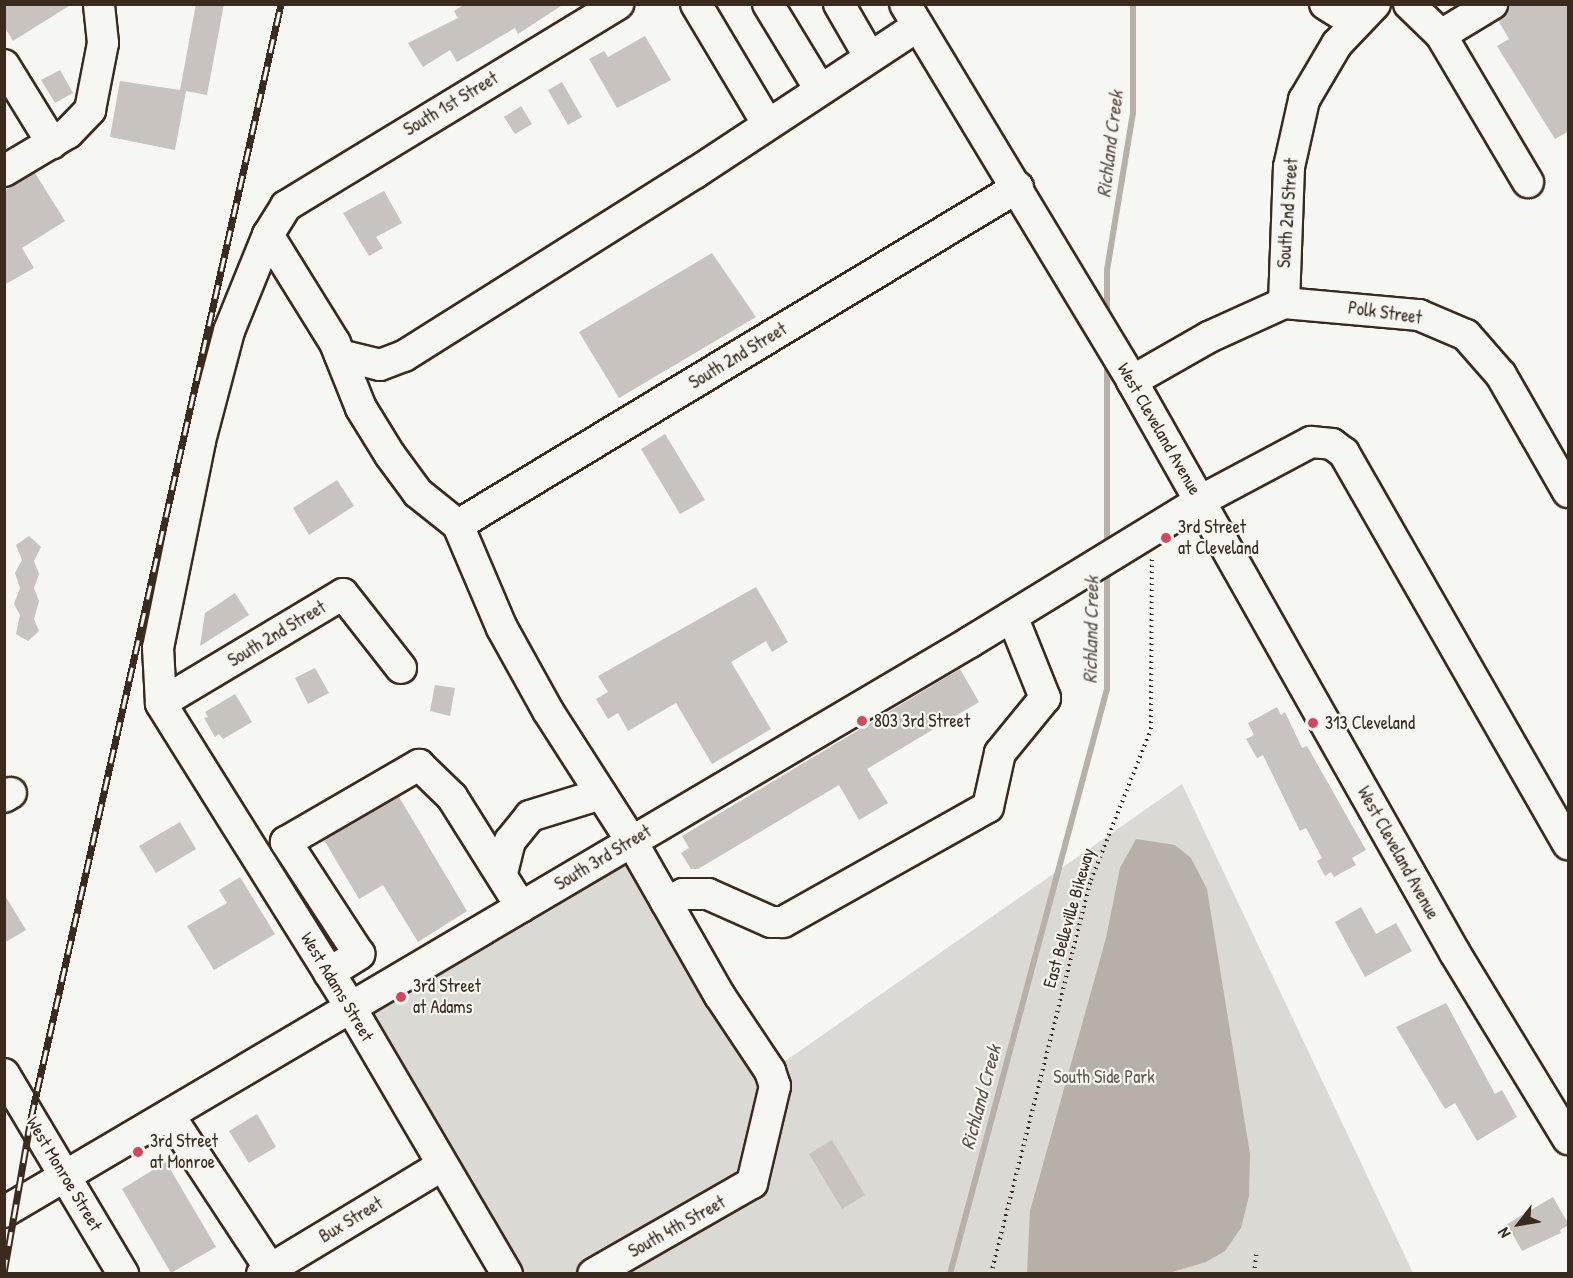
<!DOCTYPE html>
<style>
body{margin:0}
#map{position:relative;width:1573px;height:1278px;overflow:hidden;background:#f6f6f2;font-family:"Patrick Hand",sans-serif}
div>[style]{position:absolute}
.green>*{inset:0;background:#dad9d3}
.water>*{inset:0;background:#b6b0a9}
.stream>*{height:6px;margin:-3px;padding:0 3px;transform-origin:3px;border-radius:3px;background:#b6b0a9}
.building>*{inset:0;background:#c8c3be}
.path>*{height:4px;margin-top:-2px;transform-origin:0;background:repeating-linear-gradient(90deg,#3b2a1e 0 1.5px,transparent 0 6px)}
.roads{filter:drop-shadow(2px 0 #3b2a1e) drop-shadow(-2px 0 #3b2a1e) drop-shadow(0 2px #3b2a1e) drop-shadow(0 -2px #3b2a1e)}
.minor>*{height:30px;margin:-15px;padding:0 15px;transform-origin:15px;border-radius:15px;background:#f6f6f2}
.rail>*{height:7px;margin-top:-3.5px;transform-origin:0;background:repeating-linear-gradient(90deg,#f6f6f2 0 14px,#3b2a1e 0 28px);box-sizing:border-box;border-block:2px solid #3b2a1e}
.dots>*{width:16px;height:16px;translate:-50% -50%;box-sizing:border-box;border:3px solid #f6f6f2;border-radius:50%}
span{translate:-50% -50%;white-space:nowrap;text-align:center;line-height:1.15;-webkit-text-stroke:4.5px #f6f6f2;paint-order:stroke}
.street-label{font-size:18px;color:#3b2a1e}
.poi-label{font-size:18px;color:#3b2a1e}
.left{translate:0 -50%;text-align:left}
.park-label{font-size:18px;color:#63564b}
.water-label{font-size:20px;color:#605248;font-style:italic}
.frame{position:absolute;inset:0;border:6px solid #3b2a1e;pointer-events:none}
.north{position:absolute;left:1489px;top:1194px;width:60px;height:60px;-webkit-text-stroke:4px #f6f6f2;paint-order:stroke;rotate:239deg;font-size:16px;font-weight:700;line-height:24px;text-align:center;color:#3b2a1e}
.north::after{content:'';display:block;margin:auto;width:21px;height:27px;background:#3b2a1e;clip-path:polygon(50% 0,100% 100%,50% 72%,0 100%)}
</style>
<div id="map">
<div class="green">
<div style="clip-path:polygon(1182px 784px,1413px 1273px,508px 1273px,354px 1014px,632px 842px,771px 1071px)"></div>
</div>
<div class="water">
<div style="clip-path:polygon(1136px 839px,1175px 845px,1191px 858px,1207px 889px,1250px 1154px,1249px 1196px,1241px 1228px,1225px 1251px,1206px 1262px,1169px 1273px,1027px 1273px,1030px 1211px,1106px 938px,1120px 868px)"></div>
</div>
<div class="stream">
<div style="left:1107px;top:319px;width:49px;rotate:-90deg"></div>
<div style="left:1107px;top:270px;width:159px;rotate:-80.6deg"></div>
<div style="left:1133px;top:113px;width:109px;rotate:-90deg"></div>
<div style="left:1107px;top:547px;width:185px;rotate:-90deg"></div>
<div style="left:950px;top:1274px;width:606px;rotate:-74.98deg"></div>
<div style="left:1107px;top:689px;width:120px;rotate:-90deg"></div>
</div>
<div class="building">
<div style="clip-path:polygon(4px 4px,72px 4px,13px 41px,4px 26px)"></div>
<div style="clip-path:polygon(196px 4px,224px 4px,207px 95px,186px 91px,175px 150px,110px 137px,120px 81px,180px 90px)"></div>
<div style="clip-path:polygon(465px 4px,564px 4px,518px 34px,515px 28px,457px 62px,450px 50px,423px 67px,408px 43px,458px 18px,454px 11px)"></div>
<div style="clip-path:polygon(1509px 4px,1569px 4px,1569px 131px,1555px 139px,1497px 46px,1509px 39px,1498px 20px)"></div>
<div style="clip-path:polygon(645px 36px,671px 80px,617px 108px,589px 59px,604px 51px,608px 57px)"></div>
<div style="clip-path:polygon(60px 70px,73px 93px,55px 103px,41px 80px)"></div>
<div style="clip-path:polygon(562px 82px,582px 117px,568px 125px,548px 90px)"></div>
<div style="clip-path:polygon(521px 106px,532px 124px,515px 134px,504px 117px)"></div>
<div style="clip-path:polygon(35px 173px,65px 221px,22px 248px,34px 268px,4px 285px,4px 191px)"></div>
<div style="clip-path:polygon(384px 191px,402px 223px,376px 237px,383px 248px,369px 256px,343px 213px)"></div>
<div style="clip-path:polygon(712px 253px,756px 317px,619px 398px,579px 332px)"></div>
<div style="clip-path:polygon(665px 434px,705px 500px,680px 514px,641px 449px)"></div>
<div style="clip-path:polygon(337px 480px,354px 506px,309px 535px,293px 508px)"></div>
<div style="clip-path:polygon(29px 536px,41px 547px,34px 561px,39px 574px,34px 588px,39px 601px,34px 619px,39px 631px,28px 641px,16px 634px,20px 615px,14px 604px,20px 588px,15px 573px,22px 560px,16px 545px)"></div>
<div style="clip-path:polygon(756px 587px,788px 642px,772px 652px,766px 641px,731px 662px,771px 729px,712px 764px,676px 703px,628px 731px,618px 713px,608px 719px,596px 699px,608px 692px,598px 676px)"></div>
<div style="clip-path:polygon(235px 593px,249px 615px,200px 646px,205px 613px)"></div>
<div style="clip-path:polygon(315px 668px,329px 693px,308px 704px,295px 678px)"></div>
<div style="clip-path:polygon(960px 669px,979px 702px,867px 769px,888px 803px,859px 820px,839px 785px,698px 869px,691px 869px,681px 853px,689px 848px,682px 836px)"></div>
<div style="clip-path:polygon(435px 685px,455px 688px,450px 716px,430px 711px)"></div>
<div style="clip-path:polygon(235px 694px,252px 722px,223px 739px,219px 734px,215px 737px,204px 718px,208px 717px,205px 712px)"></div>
<div style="clip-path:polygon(1277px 707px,1281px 715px,1285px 712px,1302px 748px,1307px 746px,1366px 850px,1352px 858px,1356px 865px,1334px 877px,1331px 872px,1325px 876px,1317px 861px,1322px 858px,1306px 828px,1300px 831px,1263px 755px,1257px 758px,1246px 739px,1254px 735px,1248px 723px)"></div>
<div style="clip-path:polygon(399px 797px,467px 911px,418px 942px,383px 885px,359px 899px,324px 840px)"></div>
<div style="clip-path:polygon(180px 822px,196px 849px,156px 873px,139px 846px)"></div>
<div style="clip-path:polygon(240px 877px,275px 934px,214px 970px,187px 926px,227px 903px,219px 890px)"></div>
<div style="clip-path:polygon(4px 894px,26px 930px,4px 943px)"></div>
<div style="clip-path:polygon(1361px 907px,1376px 934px,1396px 923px,1412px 951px,1365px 977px,1335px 922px)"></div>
<div style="clip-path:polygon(1446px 1003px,1495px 1094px,1502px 1090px,1517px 1117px,1477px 1141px,1455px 1103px,1445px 1109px,1396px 1027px)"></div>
<div style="clip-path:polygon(257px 1114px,276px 1147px,249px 1163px,229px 1131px)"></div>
<div style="clip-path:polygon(832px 1140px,865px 1195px,842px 1209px,809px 1154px)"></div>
<div style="clip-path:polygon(166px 1162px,216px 1247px,171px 1273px,122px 1189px)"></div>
<div style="clip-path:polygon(1553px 1197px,1569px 1225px,1560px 1230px,1561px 1233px,1522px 1251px,1507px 1224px)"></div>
</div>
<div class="path">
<div style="left:991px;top:1274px;width:406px;rotate:-75.8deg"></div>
<div style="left:1091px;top:880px;width:162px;rotate:-68.3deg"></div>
<div style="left:1151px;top:729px;width:170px;rotate:-89.7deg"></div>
<div style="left:1254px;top:1274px;width:24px;rotate:-83deg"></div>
</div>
<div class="roads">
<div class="minor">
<div style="left:696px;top:4px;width:139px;rotate:59.2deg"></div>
<div style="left:768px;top:4px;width:98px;rotate:58.7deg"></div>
<div style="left:839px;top:4px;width:60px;rotate:60deg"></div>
<div style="left:905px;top:4px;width:440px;rotate:58.9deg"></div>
<div style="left:1132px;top:381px;width:657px;rotate:60.55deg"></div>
<div style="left:1455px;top:953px;width:218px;rotate:58.7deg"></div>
<div style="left:1325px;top:4px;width:36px;rotate:32deg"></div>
<div style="left:1409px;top:4px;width:45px;rotate:44.1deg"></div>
<div style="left:1441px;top:35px;width:60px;rotate:-31.3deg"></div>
<div style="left:1441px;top:35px;width:171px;rotate:59.4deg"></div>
<div style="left:4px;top:65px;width:92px;rotate:58.4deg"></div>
<div style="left:4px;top:171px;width:74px;rotate:-30.7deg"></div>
<div style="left:68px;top:133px;width:32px;rotate:-46deg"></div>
<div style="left:90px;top:110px;width:68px;rotate:-79deg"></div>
<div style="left:103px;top:43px;width:39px;rotate:-96deg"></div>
<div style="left:268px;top:235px;width:127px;rotate:58.2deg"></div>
<div style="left:335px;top:343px;width:70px;rotate:68.2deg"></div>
<div style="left:361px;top:408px;width:55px;rotate:58.3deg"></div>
<div style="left:390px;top:455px;width:47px;rotate:53.6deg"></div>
<div style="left:418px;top:493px;width:51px;rotate:38.7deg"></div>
<div style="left:458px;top:525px;width:112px;rotate:66.9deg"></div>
<div style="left:502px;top:628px;width:95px;rotate:61deg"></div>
<div style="left:548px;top:711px;width:156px;rotate:57.3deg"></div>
<div style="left:632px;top:842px;width:177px;rotate:60.3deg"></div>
<div style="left:720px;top:996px;width:90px;rotate:56.3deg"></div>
<div style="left:770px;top:1071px;width:16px;rotate:72deg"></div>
<div style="left:775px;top:1086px;width:100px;rotate:103.3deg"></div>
<div style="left:752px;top:1183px;width:183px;rotate:150.2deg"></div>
<div style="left:1284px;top:303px;width:136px;rotate:-87.9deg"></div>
<div style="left:1289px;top:167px;width:69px;rotate:-77.4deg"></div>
<div style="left:1304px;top:100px;width:65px;rotate:-59.5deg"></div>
<div style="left:1337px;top:44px;width:55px;rotate:-46.5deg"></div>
<div style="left:340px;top:355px;width:41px;rotate:14deg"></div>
<div style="left:380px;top:365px;width:26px;rotate:-21deg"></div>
<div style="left:404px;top:356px;width:344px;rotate:-32.2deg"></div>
<div style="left:695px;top:173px;width:267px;rotate:-33.4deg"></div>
<div style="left:1132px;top:381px;width:89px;rotate:-29.7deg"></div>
<div style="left:1209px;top:337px;width:82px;rotate:-24.4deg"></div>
<div style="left:1284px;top:303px;width:136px;rotate:5.1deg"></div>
<div style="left:1419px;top:315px;width:51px;rotate:23.1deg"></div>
<div style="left:1466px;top:335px;width:53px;rotate:48.8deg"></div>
<div style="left:1501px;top:375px;width:135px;rotate:60.2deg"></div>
<div style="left:458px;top:525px;width:654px;rotate:-31.11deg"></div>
<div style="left:161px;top:703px;width:212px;rotate:-30.9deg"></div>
<div style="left:343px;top:594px;width:94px;rotate:51.9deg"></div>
<div style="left:4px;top:797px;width:8px;rotate:-30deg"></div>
<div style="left:502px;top:873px;width:33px;rotate:-76deg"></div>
<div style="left:510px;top:841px;width:32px;rotate:-51deg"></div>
<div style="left:530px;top:816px;width:74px;rotate:-17.2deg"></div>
<div style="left:666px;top:902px;width:19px;rotate:-25deg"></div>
<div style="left:683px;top:894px;width:25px"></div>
<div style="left:708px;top:894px;width:69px;rotate:24deg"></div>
<div style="left:771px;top:922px;width:12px"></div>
<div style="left:783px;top:922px;width:235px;rotate:-29.3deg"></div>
<div style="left:988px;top:807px;width:55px;rotate:-77.5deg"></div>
<div style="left:1000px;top:753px;width:71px;rotate:-50.7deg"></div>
<div style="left:1045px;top:698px;width:88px;rotate:-111.9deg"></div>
<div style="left:329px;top:973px;width:36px;rotate:-32deg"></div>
<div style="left:359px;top:954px;width:134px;rotate:-123.1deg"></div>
<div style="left:286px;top:842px;width:154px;rotate:-30.1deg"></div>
<div style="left:419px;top:765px;width:46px;rotate:44.1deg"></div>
<div style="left:452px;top:797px;width:130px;rotate:57.9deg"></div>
<div style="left:4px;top:1074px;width:233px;rotate:59.2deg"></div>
<div style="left:169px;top:1115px;width:184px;rotate:56.7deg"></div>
<div style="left:4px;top:1212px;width:1122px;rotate:-30.54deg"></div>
<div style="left:970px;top:642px;width:270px;rotate:-31.5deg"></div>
<div style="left:1200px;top:501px;width:126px;rotate:-28deg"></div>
<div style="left:1311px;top:442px;width:21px;rotate:5deg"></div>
<div style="left:1332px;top:444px;width:15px;rotate:37deg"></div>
<div style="left:1344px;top:453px;width:451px;rotate:60.2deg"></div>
<div style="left:262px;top:1274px;width:209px;rotate:-31.1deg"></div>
<div style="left:507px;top:1274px;width:311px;rotate:-120.4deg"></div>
<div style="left:350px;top:1006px;width:357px;rotate:-122deg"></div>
<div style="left:161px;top:703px;width:55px;rotate:-93.1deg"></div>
<div style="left:158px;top:648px;width:211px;rotate:-78.5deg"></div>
<div style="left:200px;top:441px;width:114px;rotate:-75.2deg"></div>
<div style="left:229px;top:331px;width:104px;rotate:-67.9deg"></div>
<div style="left:268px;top:235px;width:34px;rotate:-58deg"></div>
<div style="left:286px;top:206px;width:389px;rotate:-31.3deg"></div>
</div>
</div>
<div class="rail">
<div style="left:4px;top:1273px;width:157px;rotate:-80.1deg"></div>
<div style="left:31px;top:1118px;width:1142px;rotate:-77.35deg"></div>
</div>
<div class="dots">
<div style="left:1166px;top:538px;background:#d1495b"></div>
<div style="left:862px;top:721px;background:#d1495b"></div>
<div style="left:1313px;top:723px;background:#d1495b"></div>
<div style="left:401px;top:997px;background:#d1495b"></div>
<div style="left:138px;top:1152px;background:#d1495b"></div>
</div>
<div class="street-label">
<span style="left:451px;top:104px;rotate:-31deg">South 1st Street</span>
<span style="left:1288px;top:213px;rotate:-86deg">South 2nd Street</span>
<span style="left:1385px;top:313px;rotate:8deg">Polk Street</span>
<span style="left:738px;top:356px;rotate:-31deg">South 2nd Street</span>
<span style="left:1159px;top:429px;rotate:60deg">West Cleveland Avenue</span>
<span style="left:277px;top:634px;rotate:-31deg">South 2nd Street</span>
<span style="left:1398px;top:853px;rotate:61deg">West Cleveland Avenue</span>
<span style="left:603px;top:858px;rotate:-31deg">South 3rd Street</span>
<span style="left:1069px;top:918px;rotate:-74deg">East Belleville Bikeway</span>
<span style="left:337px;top:987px;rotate:59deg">West Adams Street</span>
<span style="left:64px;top:1174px;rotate:59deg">West Monroe Street</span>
<span style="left:351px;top:1220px;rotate:-31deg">Bux Street</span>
<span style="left:677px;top:1227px;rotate:-29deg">South 4th Street</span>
</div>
<div class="poi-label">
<span class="left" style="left:1178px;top:538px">3rd Street<br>at Cleveland</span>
<span class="left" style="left:874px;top:721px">803 3rd Street</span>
<span class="left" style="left:1325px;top:723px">313 Cleveland</span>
<span class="left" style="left:413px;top:997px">3rd Street<br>at Adams</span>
<span class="left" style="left:150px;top:1152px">3rd Street<br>at Monroe</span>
</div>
<div class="park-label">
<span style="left:1104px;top:1077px">South Side Park</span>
</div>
<div class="water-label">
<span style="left:1109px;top:144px;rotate:-83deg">Richland Creek</span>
<span style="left:1090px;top:630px;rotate:-89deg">Richland Creek</span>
<span style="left:980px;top:1097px;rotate:-75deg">Richland Creek</span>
</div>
<div class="frame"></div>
<div class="north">N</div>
</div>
